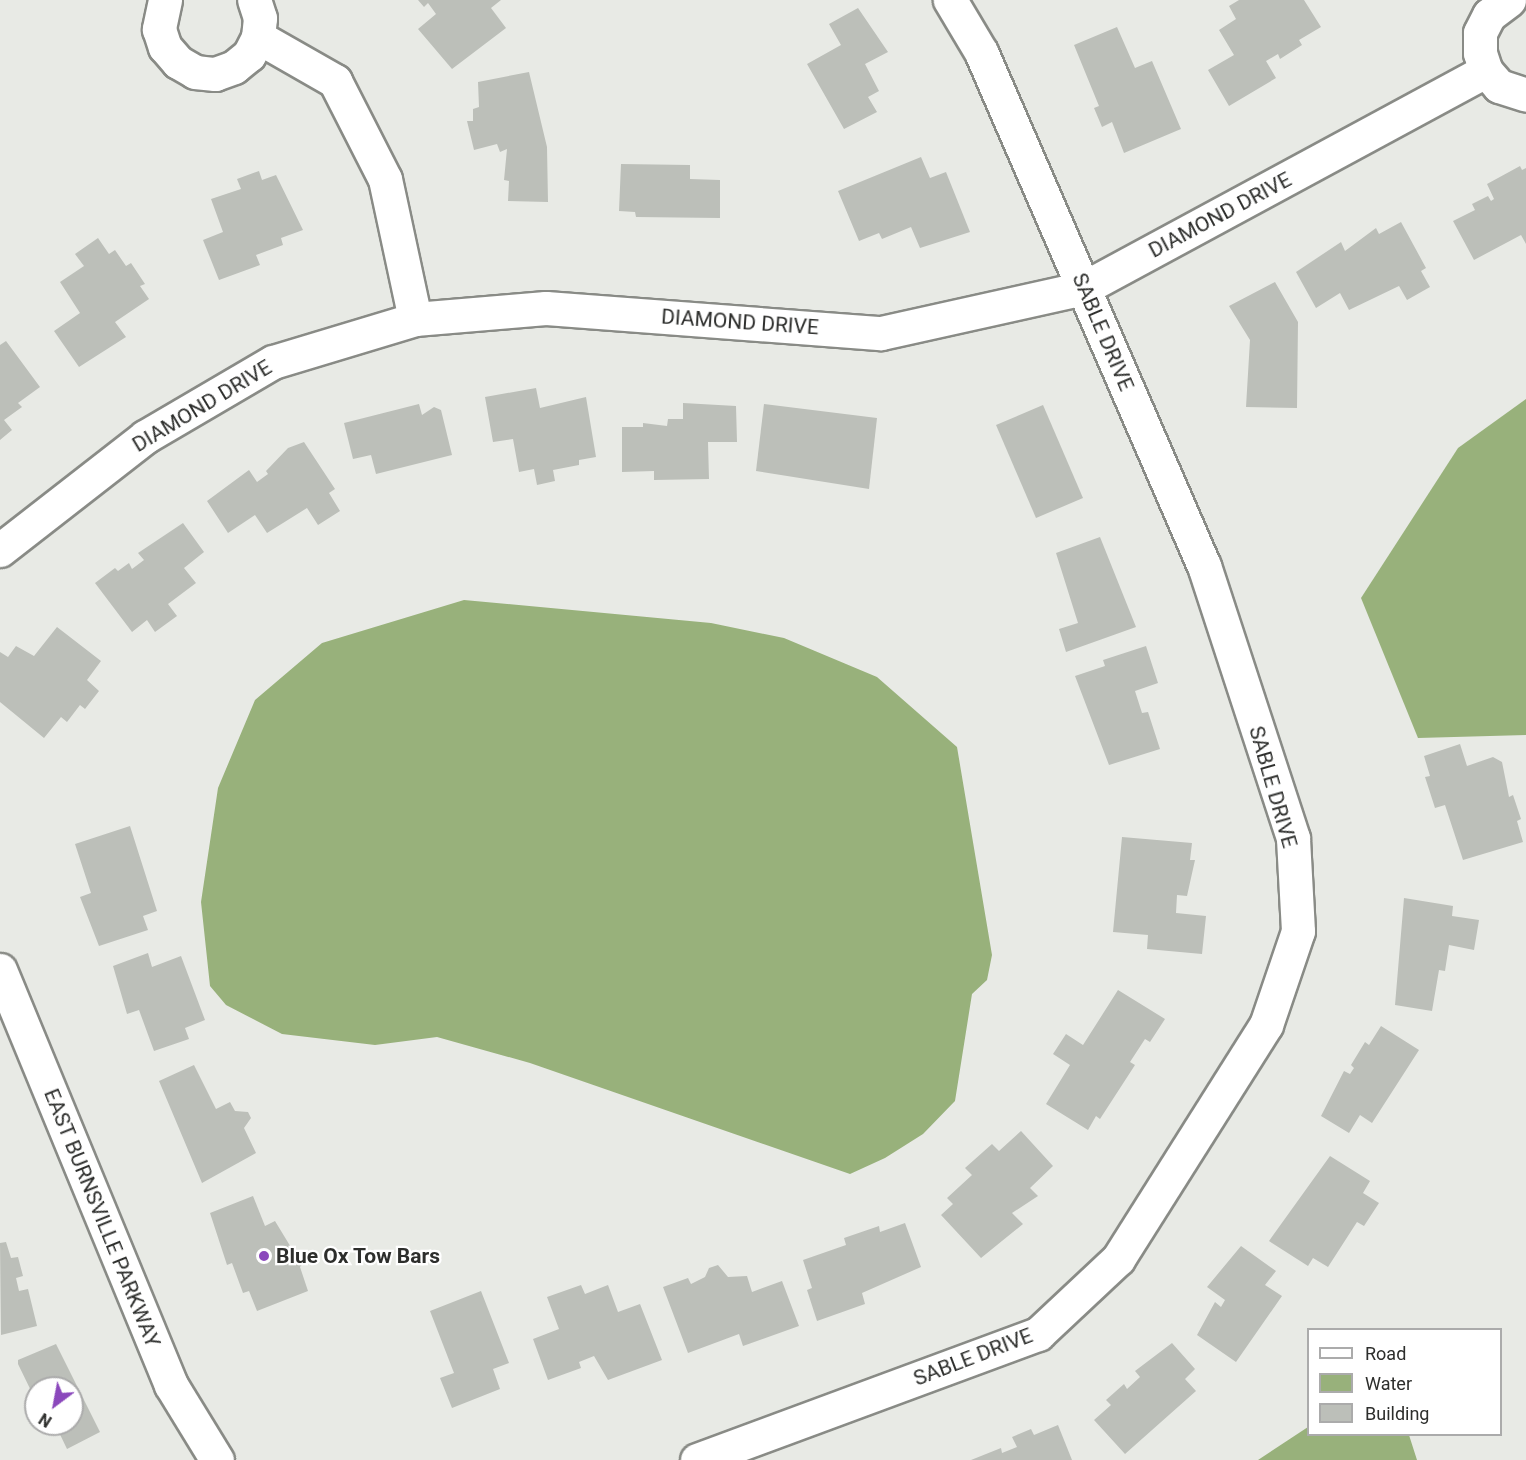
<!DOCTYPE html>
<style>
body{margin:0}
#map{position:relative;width:1526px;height:1460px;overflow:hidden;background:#e8eae5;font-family:Roboto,sans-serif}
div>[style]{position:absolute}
.water>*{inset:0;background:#98b17b}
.building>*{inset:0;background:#bcbfb9}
.roads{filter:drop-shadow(2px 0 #898b86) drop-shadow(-2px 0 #898b86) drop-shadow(0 2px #898b86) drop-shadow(0 -2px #898b86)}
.minor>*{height:33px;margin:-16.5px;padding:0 16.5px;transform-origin:16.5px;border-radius:16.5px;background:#fff}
.dots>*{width:16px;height:16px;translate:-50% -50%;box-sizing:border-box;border:3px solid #fff;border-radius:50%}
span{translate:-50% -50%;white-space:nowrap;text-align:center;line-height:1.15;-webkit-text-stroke:4.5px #fff;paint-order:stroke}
.street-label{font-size:21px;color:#2d2e2c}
.poi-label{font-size:21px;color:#2d2e2c;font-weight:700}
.left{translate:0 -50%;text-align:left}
.legend{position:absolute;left:1307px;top:1328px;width:195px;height:108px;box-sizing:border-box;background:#fff;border:2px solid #ababab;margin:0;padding:8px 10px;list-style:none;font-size:18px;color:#2d2e2c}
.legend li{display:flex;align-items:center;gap:12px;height:30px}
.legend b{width:30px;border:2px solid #ababab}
.north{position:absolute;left:24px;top:1376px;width:60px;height:60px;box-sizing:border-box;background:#fff;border:2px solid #ababab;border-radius:50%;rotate:212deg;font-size:16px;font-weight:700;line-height:24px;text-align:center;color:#2d2e2c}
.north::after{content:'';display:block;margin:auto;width:21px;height:27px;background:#8b48bc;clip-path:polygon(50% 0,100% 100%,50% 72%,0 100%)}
</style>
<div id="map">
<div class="water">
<div style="clip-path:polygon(1526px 399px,1526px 735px,1418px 738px,1361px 598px,1458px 448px)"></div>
<div style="clip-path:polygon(464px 600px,711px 623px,784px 638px,877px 677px,957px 747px,992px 955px,987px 980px,972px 994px,955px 1101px,923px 1134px,885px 1158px,850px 1174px,530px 1063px,437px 1037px,375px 1045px,282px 1034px,226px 1005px,210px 986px,201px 902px,218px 788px,255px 700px,322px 643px)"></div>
<div style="clip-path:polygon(1308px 1427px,1308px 1434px,1409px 1435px,1417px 1460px,1258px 1460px)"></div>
</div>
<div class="building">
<div style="clip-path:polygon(418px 0,501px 0,491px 8px,506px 28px,452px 69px,418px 29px,436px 14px,428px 3px,424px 7px)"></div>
<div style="clip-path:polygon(1239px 0,1304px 0,1321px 27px,1299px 40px,1302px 45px,1280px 59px,1278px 54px,1266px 61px,1276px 78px,1229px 106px,1208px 70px,1234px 55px,1219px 30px,1236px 19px,1229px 6px)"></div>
<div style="clip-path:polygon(858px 8px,888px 52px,865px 64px,879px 91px,868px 97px,877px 112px,844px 129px,807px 64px,841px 45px,829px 24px)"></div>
<div style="clip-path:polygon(1117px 27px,1135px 68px,1152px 61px,1181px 129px,1124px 153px,1112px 122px,1102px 127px,1094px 108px,1099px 106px,1074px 45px)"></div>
<div style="clip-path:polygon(529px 72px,547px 147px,548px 202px,508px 201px,509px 181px,504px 180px,507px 149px,500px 152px,497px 144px,474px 150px,467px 121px,473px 121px,473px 109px,479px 107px,478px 82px)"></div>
<div style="clip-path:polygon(921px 157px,930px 178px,946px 172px,970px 232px,920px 248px,911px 227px,882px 239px,879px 233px,859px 241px,838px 191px)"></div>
<div style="clip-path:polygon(621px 164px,690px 165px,690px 179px,720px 180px,720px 218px,636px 217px,635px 212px,619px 211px)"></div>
<div style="clip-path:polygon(1520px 166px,1522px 170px,1526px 168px,1526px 244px,1521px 235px,1474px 260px,1453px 221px,1475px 210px,1472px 204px,1488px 196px,1491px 201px,1494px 199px,1487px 184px)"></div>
<div style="clip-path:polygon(259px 171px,262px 180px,276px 175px,303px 230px,281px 238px,283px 245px,256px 255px,260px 265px,219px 280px,203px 240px,223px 232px,211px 199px,241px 189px,237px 179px)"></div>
<div style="clip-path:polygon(1401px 222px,1426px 268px,1421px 271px,1430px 287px,1407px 300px,1399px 286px,1349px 310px,1340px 293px,1316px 308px,1296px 272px,1341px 242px,1345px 251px,1376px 228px,1379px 234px)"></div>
<div style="clip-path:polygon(98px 238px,109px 254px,115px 250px,126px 266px,131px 263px,145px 284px,140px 286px,149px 299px,115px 322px,126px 337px,79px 367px,54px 331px,80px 313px,60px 282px,84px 266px,75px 254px)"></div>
<div style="clip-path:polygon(1275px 282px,1298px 322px,1297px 408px,1246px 407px,1250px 340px,1229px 306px)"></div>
<div style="clip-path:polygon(6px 341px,40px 387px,18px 403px,22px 407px,4px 420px,12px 430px,0 440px,0 345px)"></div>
<div style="clip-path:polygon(536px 388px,540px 408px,586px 397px,596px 457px,579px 460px,579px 465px,553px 470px,555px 481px,537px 485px,534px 469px,519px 472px,513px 439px,493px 442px,485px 397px)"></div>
<div style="clip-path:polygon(683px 403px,736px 406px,737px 442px,708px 442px,709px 479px,654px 480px,654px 471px,622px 472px,622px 427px,643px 427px,643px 423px,667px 426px,668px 419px,683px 419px)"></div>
<div style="clip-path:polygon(419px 404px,422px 415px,434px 407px,441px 410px,452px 455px,376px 474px,371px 455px,353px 459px,344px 423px)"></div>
<div style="clip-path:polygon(764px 404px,877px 418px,869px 489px,756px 471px)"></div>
<div style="clip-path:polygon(1043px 405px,1083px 498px,1036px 518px,996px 425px)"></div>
<div style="clip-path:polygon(304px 442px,335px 489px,329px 493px,340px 511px,318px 525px,307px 508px,267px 533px,255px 515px,228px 533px,207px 501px,249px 470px,257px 482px,268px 474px,266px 471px,288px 448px)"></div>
<div style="clip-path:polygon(183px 523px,204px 552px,184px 568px,196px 583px,168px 604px,177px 616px,155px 632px,147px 620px,132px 632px,95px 583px,115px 568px,118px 571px,129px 563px,132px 569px,144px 560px,138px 553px)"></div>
<div style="clip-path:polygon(1100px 537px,1136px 627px,1066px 652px,1059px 629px,1078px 623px,1056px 553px)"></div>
<div style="clip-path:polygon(57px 627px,101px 661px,87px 680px,99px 691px,85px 709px,80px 705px,67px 722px,61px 717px,44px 738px,0 702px,0 652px,8px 657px,16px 646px,34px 656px)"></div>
<div style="clip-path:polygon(1146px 646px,1158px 683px,1135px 691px,1142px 713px,1148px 712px,1160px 749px,1109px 765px,1075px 676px,1105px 666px,1103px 660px)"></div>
<div style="clip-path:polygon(1460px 744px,1467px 766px,1493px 757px,1502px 762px,1509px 797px,1513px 795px,1521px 819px,1517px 821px,1523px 842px,1463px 860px,1445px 805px,1435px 808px,1425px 777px,1430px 776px,1424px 756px)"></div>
<div style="clip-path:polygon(130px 826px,157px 911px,143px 916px,148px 930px,99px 946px,80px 897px,91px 893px,75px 844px)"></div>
<div style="clip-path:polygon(1122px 837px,1192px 843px,1190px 860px,1195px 860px,1187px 896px,1177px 895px,1176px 913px,1206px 916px,1202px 954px,1147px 949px,1148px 935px,1113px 932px)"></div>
<div style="clip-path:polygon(1404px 898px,1453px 906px,1452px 916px,1479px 920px,1474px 950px,1449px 945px,1445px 971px,1439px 970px,1432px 1011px,1395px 1005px)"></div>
<div style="clip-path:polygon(148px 953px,152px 967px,181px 956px,205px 1020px,185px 1028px,189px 1039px,154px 1051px,139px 1010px,127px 1014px,113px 966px)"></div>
<div style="clip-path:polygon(1118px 990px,1165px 1019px,1150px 1042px,1145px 1039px,1130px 1062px,1135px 1065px,1100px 1119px,1096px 1116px,1088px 1130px,1046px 1104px,1070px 1065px,1053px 1054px,1066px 1034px,1083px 1045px)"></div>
<div style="clip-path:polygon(1381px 1026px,1419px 1050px,1372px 1123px,1360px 1115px,1349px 1133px,1321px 1116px,1344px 1071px,1350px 1074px,1354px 1068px,1351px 1065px,1365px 1042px,1369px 1045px)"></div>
<div style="clip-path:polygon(194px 1065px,216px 1109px,230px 1102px,235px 1111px,248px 1112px,251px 1118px,244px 1128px,256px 1153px,202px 1183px,159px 1081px)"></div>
<div style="clip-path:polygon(1021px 1131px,1053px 1166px,1030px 1188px,1038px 1196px,1012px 1213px,1023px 1224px,981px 1258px,941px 1215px,953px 1204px,947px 1198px,972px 1175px,965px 1168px,992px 1144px,999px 1151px)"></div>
<div style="clip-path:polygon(1330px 1156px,1370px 1181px,1363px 1193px,1379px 1203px,1364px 1226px,1357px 1222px,1328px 1267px,1313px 1258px,1308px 1266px,1269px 1241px)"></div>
<div style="clip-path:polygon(253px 1196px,265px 1226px,275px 1221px,292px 1249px,303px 1252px,305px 1261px,300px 1267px,308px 1291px,257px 1311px,249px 1291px,243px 1293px,232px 1263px,227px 1265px,210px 1213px)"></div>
<div style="clip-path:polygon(905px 1223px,921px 1267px,862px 1293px,865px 1304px,817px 1321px,807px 1290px,812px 1288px,803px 1260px,846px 1245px,844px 1238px,879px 1226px,880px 1232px)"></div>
<div style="clip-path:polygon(6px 1242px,11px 1258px,18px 1257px,23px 1276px,16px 1278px,19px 1291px,28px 1289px,37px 1326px,1px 1335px,0 1243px)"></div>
<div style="clip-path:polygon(1241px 1246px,1276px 1271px,1265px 1285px,1282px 1296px,1236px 1362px,1197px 1335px,1215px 1302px,1221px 1307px,1225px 1300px,1207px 1287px)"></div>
<div style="clip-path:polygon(718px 1265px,728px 1277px,747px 1276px,752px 1292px,782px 1281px,799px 1326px,743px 1346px,739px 1334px,688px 1353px,663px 1287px,688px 1278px,691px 1284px,705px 1277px,709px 1268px)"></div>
<div style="clip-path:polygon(581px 1285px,585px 1294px,608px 1285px,618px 1312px,640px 1304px,662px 1360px,608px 1380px,594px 1356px,579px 1362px,581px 1368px,548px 1380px,533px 1339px,559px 1329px,547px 1297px)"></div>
<div style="clip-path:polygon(481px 1291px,509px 1363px,493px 1369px,500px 1389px,452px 1408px,440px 1378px,454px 1373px,430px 1311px)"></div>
<div style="clip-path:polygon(1172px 1343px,1195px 1369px,1185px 1379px,1196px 1391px,1125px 1454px,1094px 1420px,1111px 1405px,1106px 1400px,1124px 1384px,1127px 1389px,1140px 1377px,1135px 1371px)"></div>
<div style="clip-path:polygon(56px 1344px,100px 1432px,67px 1449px,55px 1424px,72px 1424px,72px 1388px,36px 1388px,36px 1401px,18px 1364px,18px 1360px)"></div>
<div style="clip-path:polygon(1058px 1425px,1072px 1460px,971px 1460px,1001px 1448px,1002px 1453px,1017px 1447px,1012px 1437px,1031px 1429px,1034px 1435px)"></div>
</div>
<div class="roads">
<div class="minor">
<div style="left:165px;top:0;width:30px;rotate:102deg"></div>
<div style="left:159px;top:29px;width:19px;rotate:72deg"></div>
<div style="left:165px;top:47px;width:20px;rotate:49deg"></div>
<div style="left:178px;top:62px;width:20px;rotate:30deg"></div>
<div style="left:195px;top:72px;width:20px;rotate:6deg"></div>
<div style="left:215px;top:74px;width:20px;rotate:-20deg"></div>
<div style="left:234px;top:67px;width:19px;rotate:-39deg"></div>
<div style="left:249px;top:55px;width:20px;rotate:-63deg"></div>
<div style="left:258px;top:37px;width:19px;rotate:-84deg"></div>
<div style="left:260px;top:18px;width:19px;rotate:-108deg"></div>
<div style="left:1509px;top:0;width:25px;rotate:143deg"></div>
<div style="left:1489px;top:15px;width:20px;rotate:117deg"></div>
<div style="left:1480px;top:33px;width:20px;rotate:90deg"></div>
<div style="left:1480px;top:53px;width:19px;rotate:72deg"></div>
<div style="left:1486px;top:71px;width:20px;rotate:49deg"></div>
<div style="left:1499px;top:86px;width:28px;rotate:18deg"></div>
<div style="left:258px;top:37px;width:89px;rotate:29.7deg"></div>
<div style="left:335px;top:81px;width:110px;rotate:63deg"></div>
<div style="left:385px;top:179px;width:143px;rotate:77.9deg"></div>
<div style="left:0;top:550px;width:184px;rotate:-37.9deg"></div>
<div style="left:145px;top:437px;width:148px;rotate:-30.4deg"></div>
<div style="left:273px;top:362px;width:148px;rotate:-16.8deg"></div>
<div style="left:415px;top:319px;width:131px;rotate:-4.8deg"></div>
<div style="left:546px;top:308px;width:336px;rotate:4.3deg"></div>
<div style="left:881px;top:333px;width:208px;rotate:-12.5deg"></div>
<div style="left:1084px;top:288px;width:457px;rotate:-28.4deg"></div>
<div style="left:0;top:970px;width:449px;rotate:67.6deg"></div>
<div style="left:171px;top:1385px;width:88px;rotate:58.5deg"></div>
<div style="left:697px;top:1460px;width:364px;rotate:-20.3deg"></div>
<div style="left:1038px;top:1334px;width:110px;rotate:-43.2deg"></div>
<div style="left:1118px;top:1259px;width:277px;rotate:-57.7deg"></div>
<div style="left:1266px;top:1025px;width:99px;rotate:-71.2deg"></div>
<div style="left:1298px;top:931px;width:93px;rotate:-93.1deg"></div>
<div style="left:1293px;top:838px;width:286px;rotate:-108.1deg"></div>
<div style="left:1204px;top:566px;width:560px;rotate:-113.45deg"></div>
<div style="left:981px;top:52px;width:61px;rotate:-120.8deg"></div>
</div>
</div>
<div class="dots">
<div style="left:264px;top:1256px;background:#8b48bc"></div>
</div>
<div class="street-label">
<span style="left:1220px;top:215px;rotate:-28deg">DIAMOND DRIVE</span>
<span style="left:740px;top:322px;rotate:4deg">DIAMOND DRIVE</span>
<span style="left:1103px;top:332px;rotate:67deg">SABLE DRIVE</span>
<span style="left:202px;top:406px;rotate:-31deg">DIAMOND DRIVE</span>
<span style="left:1273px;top:787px;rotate:74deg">SABLE DRIVE</span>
<span style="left:102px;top:1218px;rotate:68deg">EAST BURNSVILLE PARKWAY</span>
<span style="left:973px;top:1357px;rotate:-21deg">SABLE DRIVE</span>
</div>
<div class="poi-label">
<span class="left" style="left:276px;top:1256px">Blue Ox Tow Bars</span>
</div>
<ul class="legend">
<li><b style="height:8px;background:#fff"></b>Road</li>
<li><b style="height:16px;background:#98b17b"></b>Water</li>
<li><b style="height:16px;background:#bcbfb9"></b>Building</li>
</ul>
<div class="north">N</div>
</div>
